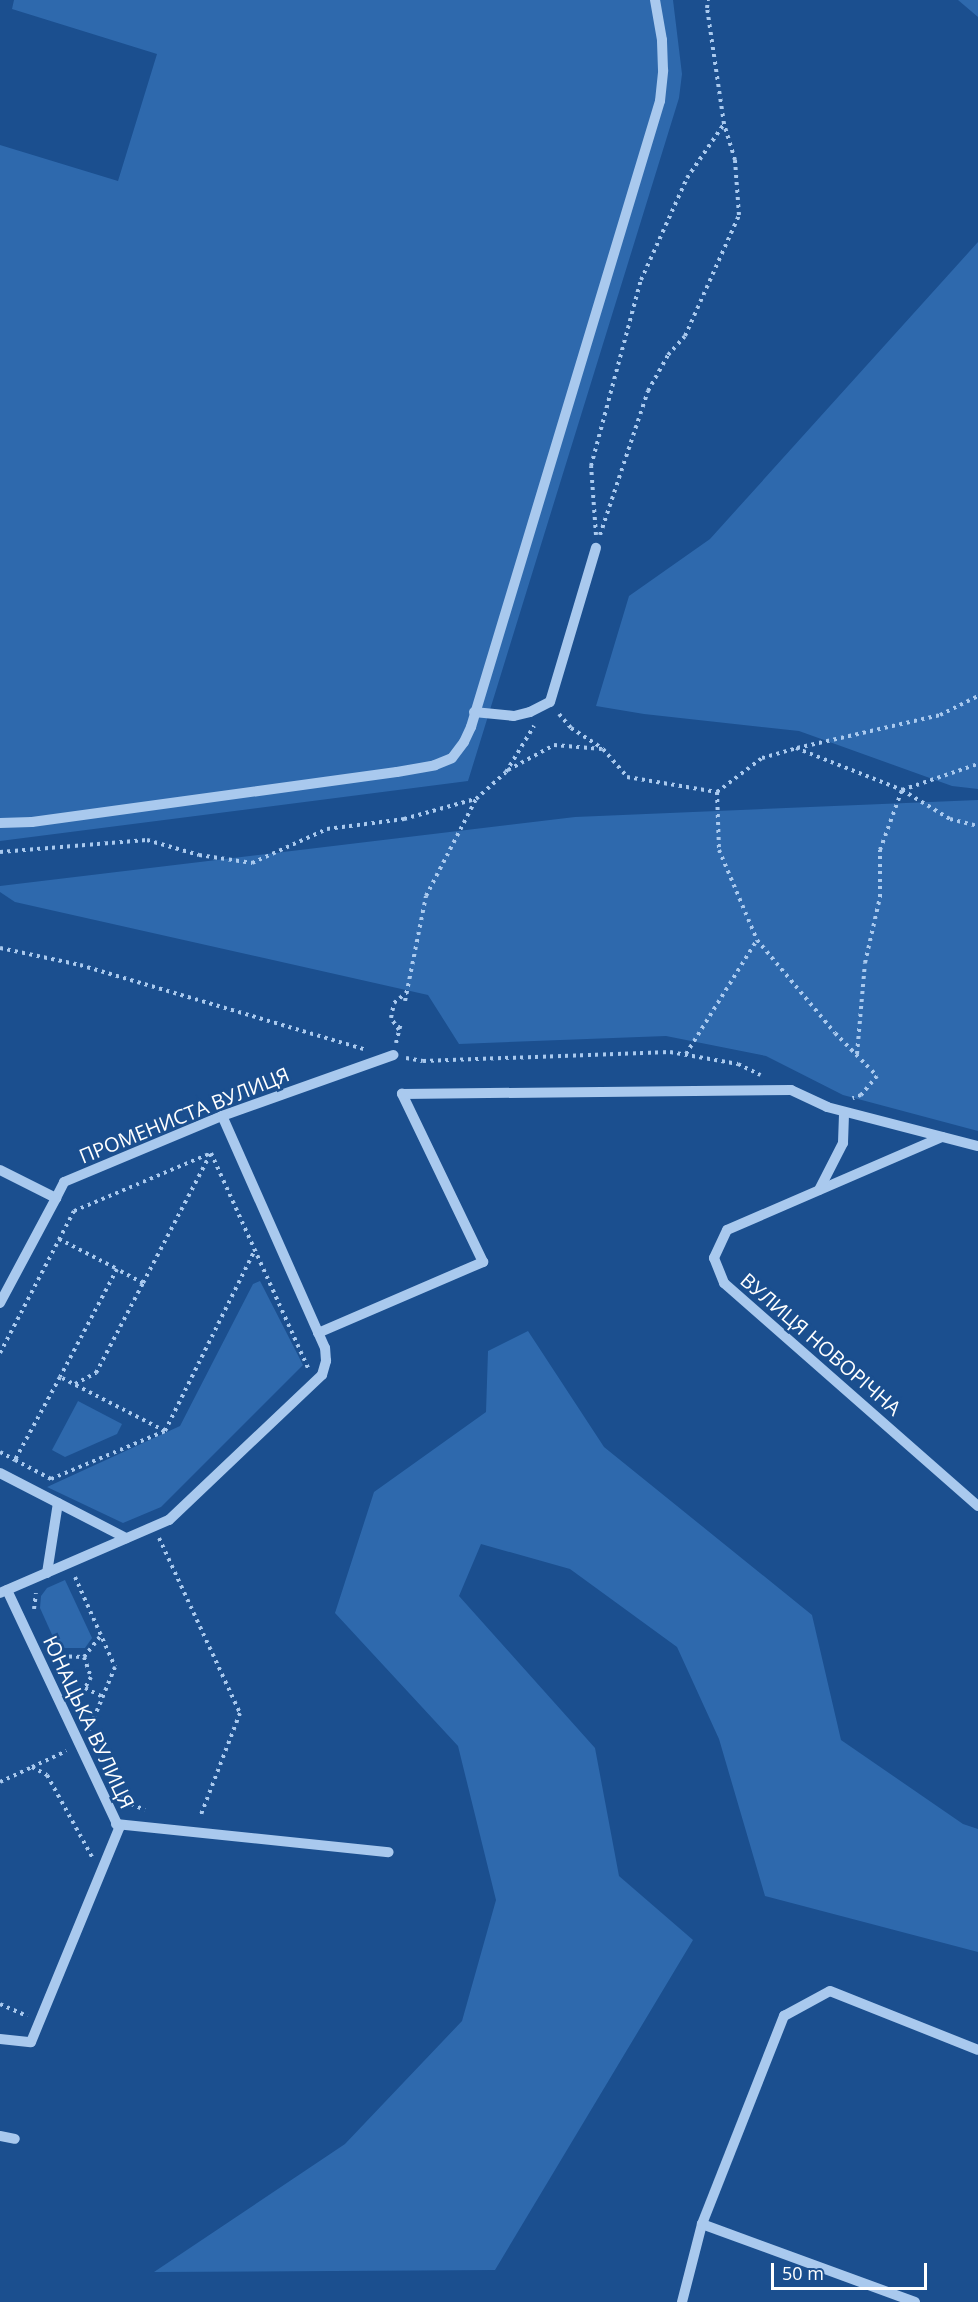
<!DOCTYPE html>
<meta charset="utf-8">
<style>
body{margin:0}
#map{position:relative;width:978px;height:2302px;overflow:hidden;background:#1b4f8f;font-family:"Open Sans",sans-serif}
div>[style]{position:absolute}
.green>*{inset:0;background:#2e69ad}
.path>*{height:4px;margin-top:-2px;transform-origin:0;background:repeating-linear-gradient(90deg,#a9c9ee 0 3px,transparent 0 7.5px)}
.minor>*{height:10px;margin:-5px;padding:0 5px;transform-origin:5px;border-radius:5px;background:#a9c9ee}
span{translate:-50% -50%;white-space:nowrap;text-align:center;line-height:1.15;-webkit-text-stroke:5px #1b4f8f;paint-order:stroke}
.street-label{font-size:20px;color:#fff}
.scale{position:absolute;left:771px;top:2263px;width:156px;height:27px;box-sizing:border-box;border:3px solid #fff;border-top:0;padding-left:8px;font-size:18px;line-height:21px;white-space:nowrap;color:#fff;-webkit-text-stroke:4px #1b4f8f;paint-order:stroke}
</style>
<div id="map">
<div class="green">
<div style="clip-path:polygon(14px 0,673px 0,682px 74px,679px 98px,468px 781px,0 841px,0 145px,118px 181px,157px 54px,12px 9px)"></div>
<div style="clip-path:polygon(958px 0,978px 0,978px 17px)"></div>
<div style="clip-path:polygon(978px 242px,978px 789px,952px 786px,799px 731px,644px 714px,596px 706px,629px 596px,710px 539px)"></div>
<div style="clip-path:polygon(978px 800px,978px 1131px,843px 1095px,766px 1056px,666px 1036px,459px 1044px,428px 995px,15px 902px,0 892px,0 886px,575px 817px)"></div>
<div style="clip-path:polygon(260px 1281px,303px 1365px,161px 1507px,123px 1523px,47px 1487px,180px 1426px,253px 1284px)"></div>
<div style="clip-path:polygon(528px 1331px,604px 1447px,812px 1615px,841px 1740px,963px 1824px,978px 1829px,978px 1952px,765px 1896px,719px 1739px,677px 1647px,570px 1569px,481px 1544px,459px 1596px,595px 1748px,619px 1876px,693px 1940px,495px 2270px,154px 2272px,345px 2144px,462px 2021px,496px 1900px,458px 1746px,335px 1613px,374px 1492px,486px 1412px,488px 1351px)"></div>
<div style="clip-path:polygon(78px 1401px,122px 1424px,117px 1434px,65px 1457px,52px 1450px)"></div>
<div style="clip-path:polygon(65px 1580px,92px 1638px,85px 1648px,58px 1648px,40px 1608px,41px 1596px,47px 1588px)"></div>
</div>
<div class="path">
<div style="left:596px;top:535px;width:69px;rotate:-94.1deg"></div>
<div style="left:591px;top:466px;width:193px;rotate:-75deg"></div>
<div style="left:641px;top:280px;width:112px;rotate:-65.7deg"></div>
<div style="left:687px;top:178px;width:65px;rotate:-55.6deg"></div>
<div style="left:600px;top:535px;width:152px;rotate:-71.6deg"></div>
<div style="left:648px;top:391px;width:41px;rotate:-60.9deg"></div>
<div style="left:668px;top:355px;width:25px;rotate:-48deg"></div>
<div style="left:685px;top:336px;width:133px;rotate:-65.9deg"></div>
<div style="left:739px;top:215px;width:55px;rotate:-94.2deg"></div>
<div style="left:735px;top:160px;width:38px;rotate:-107deg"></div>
<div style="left:724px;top:124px;width:117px;rotate:-98.3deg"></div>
<div style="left:707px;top:8px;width:8px;rotate:-83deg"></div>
<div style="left:559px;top:714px;width:18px;rotate:49deg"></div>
<div style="left:571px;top:728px;width:38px;rotate:33deg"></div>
<div style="left:603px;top:749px;width:37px;rotate:49deg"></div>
<div style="left:627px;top:777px;width:91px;rotate:9.5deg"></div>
<div style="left:717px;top:792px;width:56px;rotate:-37.1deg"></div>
<div style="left:762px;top:758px;width:35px;rotate:-16deg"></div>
<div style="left:796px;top:748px;width:114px;rotate:21.6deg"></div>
<div style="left:902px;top:790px;width:56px;rotate:31.1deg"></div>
<div style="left:950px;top:819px;width:29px;rotate:14deg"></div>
<div style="left:797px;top:748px;width:147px;rotate:-13deg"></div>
<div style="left:940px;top:715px;width:42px;rotate:-26.6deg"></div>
<div style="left:508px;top:770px;width:52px;rotate:-28.5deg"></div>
<div style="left:554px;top:745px;width:48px;rotate:4.8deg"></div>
<div style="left:717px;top:792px;width:58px;rotate:88deg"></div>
<div style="left:719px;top:850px;width:98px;rotate:67.1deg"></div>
<div style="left:757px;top:940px;width:121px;rotate:50deg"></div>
<div style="left:835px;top:1033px;width:60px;rotate:45.7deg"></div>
<div style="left:877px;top:1076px;width:25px;rotate:130deg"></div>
<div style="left:861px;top:1095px;width:9px;rotate:159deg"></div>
<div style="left:0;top:852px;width:147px;rotate:-4.7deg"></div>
<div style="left:147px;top:840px;width:54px;rotate:16.1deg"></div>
<div style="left:199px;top:855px;width:54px;rotate:8.6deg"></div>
<div style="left:252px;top:863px;width:82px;rotate:-24.4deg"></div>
<div style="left:327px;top:829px;width:78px;rotate:-7.4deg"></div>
<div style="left:404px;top:819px;width:74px;rotate:-15.7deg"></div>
<div style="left:0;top:948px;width:82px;rotate:12deg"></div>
<div style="left:80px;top:965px;width:296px;rotate:16.5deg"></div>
<div style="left:405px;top:1001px;width:107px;rotate:-78.7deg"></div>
<div style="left:426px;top:896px;width:109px;rotate:-62.7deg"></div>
<div style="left:476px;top:799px;width:40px;rotate:-42deg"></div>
<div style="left:506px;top:772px;width:54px;rotate:-58.7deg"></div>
<div style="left:399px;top:1030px;width:14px;rotate:-124deg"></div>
<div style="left:391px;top:1018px;width:15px;rotate:-79deg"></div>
<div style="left:394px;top:1003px;width:17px;rotate:-40deg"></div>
<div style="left:396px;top:1043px;width:21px;rotate:-76deg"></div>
<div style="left:686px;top:1054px;width:134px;rotate:-58.1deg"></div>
<div style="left:857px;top:1054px;width:91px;rotate:-85deg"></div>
<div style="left:865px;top:963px;width:68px;rotate:-77.2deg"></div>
<div style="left:880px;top:897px;width:47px;rotate:-90deg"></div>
<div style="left:880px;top:850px;width:64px;rotate:-69.9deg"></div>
<div style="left:902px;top:790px;width:80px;rotate:-18.9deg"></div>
<div style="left:406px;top:1058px;width:17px;rotate:10deg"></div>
<div style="left:423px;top:1061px;width:247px;rotate:-2.1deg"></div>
<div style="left:670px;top:1052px;width:69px;rotate:10deg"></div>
<div style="left:738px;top:1064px;width:25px;rotate:26deg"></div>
<div style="left:59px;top:1239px;width:65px;rotate:27.3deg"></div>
<div style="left:117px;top:1269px;width:122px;rotate:117.8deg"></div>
<div style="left:143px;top:1283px;width:147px;rotate:-62.4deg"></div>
<div style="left:0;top:1353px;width:160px;rotate:-62.5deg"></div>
<div style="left:74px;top:1211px;width:149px;rotate:-22.9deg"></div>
<div style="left:211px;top:1153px;width:236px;rotate:65.7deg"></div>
<div style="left:75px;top:1384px;width:24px;rotate:-28deg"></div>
<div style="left:96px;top:1373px;width:102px;rotate:-62.4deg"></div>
<div style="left:143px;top:1283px;width:30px;rotate:-152deg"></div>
<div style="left:165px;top:1431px;width:200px;rotate:-63.6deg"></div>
<div style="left:0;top:1452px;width:17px;rotate:28deg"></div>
<div style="left:15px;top:1460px;width:41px;rotate:27.8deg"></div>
<div style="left:51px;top:1479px;width:124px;rotate:-22.8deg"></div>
<div style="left:165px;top:1431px;width:118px;rotate:-152.8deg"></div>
<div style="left:60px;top:1377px;width:94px;rotate:118.5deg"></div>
<div style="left:159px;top:1538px;width:193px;rotate:65.2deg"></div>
<div style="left:240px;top:1713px;width:111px;rotate:111deg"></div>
<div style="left:75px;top:1577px;width:98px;rotate:66deg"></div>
<div style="left:115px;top:1667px;width:68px;rotate:112.4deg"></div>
<div style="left:34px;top:1609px;width:16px;rotate:-83deg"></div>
<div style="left:54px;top:1656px;width:30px;rotate:2deg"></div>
<div style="left:84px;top:1657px;width:28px;rotate:-52deg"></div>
<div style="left:84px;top:1657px;width:21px;rotate:71deg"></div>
<div style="left:91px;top:1677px;width:13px;rotate:119deg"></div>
<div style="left:85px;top:1688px;width:20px;rotate:27deg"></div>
<div style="left:32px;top:1767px;width:38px;rotate:-25deg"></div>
<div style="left:0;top:1782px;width:35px;rotate:-25deg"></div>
<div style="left:32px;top:1767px;width:17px;rotate:28deg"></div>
<div style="left:47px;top:1775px;width:94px;rotate:61.2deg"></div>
<div style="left:121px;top:1795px;width:13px;rotate:42deg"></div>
<div style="left:131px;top:1804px;width:15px;rotate:23deg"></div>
<div style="left:0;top:2004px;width:30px;rotate:24deg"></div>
</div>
<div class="minor">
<div style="left:474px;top:712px;width:40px;rotate:5.7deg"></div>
<div style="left:514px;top:716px;width:16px;rotate:-14deg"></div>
<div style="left:530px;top:712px;width:22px;rotate:-27deg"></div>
<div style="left:550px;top:702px;width:161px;rotate:-73.4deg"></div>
<div style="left:0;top:823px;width:32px;rotate:-2deg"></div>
<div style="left:32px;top:822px;width:368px;rotate:-7.8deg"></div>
<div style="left:397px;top:772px;width:39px;rotate:-10deg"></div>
<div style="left:435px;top:765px;width:18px;rotate:-22deg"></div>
<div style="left:452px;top:758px;width:20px;rotate:-53deg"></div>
<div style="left:464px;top:742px;width:17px;rotate:-65deg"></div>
<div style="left:471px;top:727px;width:654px;rotate:-73.2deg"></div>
<div style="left:660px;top:101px;width:31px;rotate:-84deg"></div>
<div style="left:663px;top:70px;width:30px;rotate:-92deg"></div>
<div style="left:662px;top:40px;width:41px;rotate:-99.9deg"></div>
<div style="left:942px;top:1137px;width:234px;rotate:156.6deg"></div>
<div style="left:727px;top:1230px;width:31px;rotate:115deg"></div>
<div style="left:714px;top:1258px;width:27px;rotate:68deg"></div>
<div style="left:724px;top:1283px;width:338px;rotate:41.3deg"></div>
<div style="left:0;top:1170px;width:63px;rotate:26.6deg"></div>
<div style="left:56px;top:1198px;width:18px;rotate:-63deg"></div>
<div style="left:64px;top:1182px;width:171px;rotate:-22.7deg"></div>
<div style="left:222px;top:1116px;width:182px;rotate:-19.6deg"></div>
<div style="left:819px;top:1190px;width:53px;rotate:-62.9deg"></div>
<div style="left:843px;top:1143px;width:31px;rotate:-88deg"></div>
<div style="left:0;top:1303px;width:119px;rotate:-61.9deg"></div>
<div style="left:318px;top:1333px;width:180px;rotate:-23.3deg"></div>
<div style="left:483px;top:1262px;width:187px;rotate:-115.7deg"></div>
<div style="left:402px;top:1094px;width:389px;rotate:-0.6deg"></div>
<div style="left:791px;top:1090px;width:40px;rotate:25deg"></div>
<div style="left:827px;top:1107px;width:156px;rotate:14.5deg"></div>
<div style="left:0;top:1473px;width:142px;rotate:27.3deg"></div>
<div style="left:47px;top:1573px;width:71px;rotate:-81.1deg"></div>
<div style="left:0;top:1593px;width:184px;rotate:-23.4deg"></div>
<div style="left:169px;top:1520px;width:211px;rotate:-43.5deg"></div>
<div style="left:322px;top:1375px;width:15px;rotate:-74deg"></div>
<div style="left:326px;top:1361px;width:13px;rotate:-94deg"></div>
<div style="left:325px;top:1348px;width:254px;rotate:-113.9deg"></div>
<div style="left:116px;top:1824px;width:274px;rotate:5.9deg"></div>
<div style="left:0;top:2039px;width:31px;rotate:6deg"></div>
<div style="left:31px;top:2042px;width:231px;rotate:-67.6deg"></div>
<div style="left:119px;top:1828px;width:263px;rotate:-115.2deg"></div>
<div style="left:0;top:2136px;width:15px;rotate:11deg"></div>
<div style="left:682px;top:2302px;width:81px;rotate:-75.6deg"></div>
<div style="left:915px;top:2302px;width:227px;rotate:-159.9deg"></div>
<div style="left:702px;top:2224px;width:224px;rotate:-68.5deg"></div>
<div style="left:784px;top:2016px;width:52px;rotate:-28.5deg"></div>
<div style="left:830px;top:1991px;width:159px;rotate:21.7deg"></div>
</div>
<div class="street-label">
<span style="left:184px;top:1115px;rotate:-22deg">ПРОМЕНИСТА ВУЛИЦЯ</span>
<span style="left:821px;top:1344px;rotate:41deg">ВУЛИЦЯ НОВОРІЧНА</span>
<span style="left:89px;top:1722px;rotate:65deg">ЮНАЦЬКА ВУЛИЦЯ</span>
</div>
<div class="scale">50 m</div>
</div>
